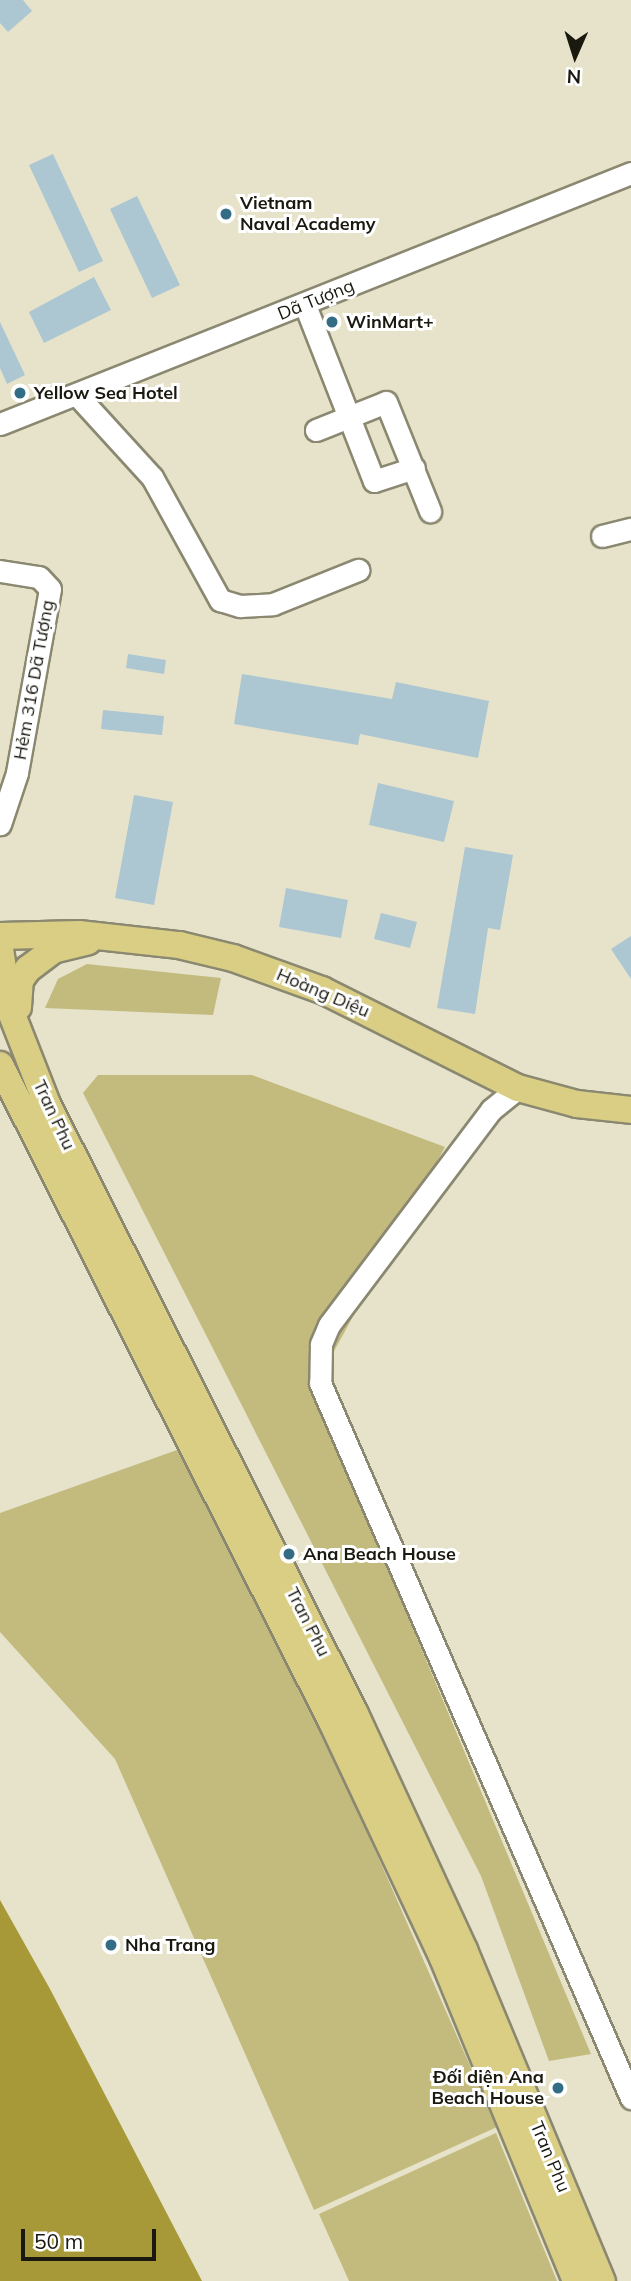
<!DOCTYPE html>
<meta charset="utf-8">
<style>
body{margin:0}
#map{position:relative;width:631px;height:2281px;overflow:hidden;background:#e6e3ca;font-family:Mulish,sans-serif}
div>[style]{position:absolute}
.green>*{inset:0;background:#c3ba7e}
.water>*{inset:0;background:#a79938}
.building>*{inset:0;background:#acc6d2}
.roads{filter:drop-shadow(2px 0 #8b8871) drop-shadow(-2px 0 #8b8871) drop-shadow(0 2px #8b8871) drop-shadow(0 -2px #8b8871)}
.minor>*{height:21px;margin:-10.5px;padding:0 10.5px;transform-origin:10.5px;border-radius:10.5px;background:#fff}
.major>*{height:26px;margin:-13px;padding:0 13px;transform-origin:13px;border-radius:13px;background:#d9ce83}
.dots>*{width:19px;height:19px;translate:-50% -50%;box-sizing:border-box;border:4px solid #fff;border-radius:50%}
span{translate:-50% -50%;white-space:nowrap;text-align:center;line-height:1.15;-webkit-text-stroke:6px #fff;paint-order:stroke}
.poi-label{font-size:18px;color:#1a1910;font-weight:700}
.left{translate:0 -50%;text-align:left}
.right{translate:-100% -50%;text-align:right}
.street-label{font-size:18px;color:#1a1910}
.north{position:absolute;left:540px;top:21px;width:70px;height:70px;-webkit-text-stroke:5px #fff;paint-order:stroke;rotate:183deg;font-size:19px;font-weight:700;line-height:28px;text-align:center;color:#1a1910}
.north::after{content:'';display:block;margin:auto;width:24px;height:32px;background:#1a1910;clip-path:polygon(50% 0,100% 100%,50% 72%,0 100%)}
.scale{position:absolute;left:21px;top:2229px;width:135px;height:32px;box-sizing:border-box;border:4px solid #1a1910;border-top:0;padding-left:9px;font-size:21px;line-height:24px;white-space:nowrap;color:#1a1910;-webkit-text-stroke:5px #fff;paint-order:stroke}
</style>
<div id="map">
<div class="green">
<div style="clip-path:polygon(87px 964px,221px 978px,213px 1015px,45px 1008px,58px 979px)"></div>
<div style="clip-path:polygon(98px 1075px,252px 1075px,445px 1147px,313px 1390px,591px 2054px,549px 2061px,481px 1876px,83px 1093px)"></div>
<div style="clip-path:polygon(177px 1450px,308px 1698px,497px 2127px,314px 2210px,115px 1759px,0 1632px,0 1513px)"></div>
<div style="clip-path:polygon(496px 2133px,557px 2281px,349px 2281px,319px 2214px)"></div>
</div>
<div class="water">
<div style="clip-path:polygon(0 1900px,50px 1989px,202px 2281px,0 2281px)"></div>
</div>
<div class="building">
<div style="clip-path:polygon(0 0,23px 0,32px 11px,8px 32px,0 23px)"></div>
<div style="clip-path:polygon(53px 154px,103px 261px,79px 272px,29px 165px)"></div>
<div style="clip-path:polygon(137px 196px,180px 285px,152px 298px,110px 209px)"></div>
<div style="clip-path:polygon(94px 277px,111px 310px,44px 343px,29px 312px)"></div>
<div style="clip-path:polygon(0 322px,25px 375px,7px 384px,0 368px)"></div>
<div style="clip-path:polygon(128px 654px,166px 660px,164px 674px,126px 668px)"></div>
<div style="clip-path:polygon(242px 674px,392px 699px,396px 682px,489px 701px,478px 758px,360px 734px,358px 745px,234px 724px)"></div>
<div style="clip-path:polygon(103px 710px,164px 716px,162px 735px,101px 729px)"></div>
<div style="clip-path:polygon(378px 783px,454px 801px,444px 842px,369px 825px)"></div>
<div style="clip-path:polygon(134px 795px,173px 802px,154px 905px,115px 898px)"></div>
<div style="clip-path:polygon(465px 847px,513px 855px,500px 930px,488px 928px,475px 1014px,437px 1008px)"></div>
<div style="clip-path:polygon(286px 888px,348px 900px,341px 938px,279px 927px)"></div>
<div style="clip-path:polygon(381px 913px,417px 922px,410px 948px,374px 939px)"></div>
<div style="clip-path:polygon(631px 936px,631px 979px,611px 949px)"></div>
</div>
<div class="roads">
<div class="minor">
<div style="left:305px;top:305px;width:189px;rotate:68.6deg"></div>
<div style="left:374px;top:481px;width:42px;rotate:-18deg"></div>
<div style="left:77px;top:395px;width:111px;rotate:47.6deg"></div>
<div style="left:152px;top:477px;width:141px;rotate:61.1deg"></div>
<div style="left:220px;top:600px;width:21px;rotate:17deg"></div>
<div style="left:240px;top:606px;width:33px;rotate:-3deg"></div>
<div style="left:273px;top:604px;width:92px;rotate:-21.8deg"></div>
<div style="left:0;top:424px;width:679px;rotate:-21.69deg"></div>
<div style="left:316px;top:430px;width:75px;rotate:-21.8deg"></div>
<div style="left:386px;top:402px;width:118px;rotate:68deg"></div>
<div style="left:602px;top:536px;width:30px;rotate:-14deg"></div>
<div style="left:0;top:571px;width:39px;rotate:9deg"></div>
<div style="left:39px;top:577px;width:16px;rotate:47deg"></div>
<div style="left:50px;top:589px;width:187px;rotate:100.2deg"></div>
<div style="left:17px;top:773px;width:54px;rotate:108.4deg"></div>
<div style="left:518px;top:1088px;width:35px;rotate:141deg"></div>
<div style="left:491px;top:1110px;width:269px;rotate:127deg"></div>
<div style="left:329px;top:1325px;width:21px;rotate:113deg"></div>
<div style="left:321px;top:1344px;width:39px;rotate:91deg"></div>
<div style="left:320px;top:1383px;width:780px;rotate:66.49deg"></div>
</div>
<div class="major">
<div style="left:0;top:936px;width:79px;rotate:-1.5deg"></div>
<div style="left:79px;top:934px;width:101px;rotate:6.3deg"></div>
<div style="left:179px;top:945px;width:56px;rotate:13.5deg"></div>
<div style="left:233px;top:958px;width:95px;rotate:19.8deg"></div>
<div style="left:322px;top:990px;width:219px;rotate:26.6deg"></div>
<div style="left:518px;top:1088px;width:61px;rotate:15.2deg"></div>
<div style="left:577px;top:1104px;width:54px;rotate:6.3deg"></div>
<div style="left:0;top:949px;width:59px;rotate:81.2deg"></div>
<div style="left:9px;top:1007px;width:104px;rotate:68.6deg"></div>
<div style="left:47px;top:1104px;width:683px;rotate:63.21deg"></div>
<div style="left:355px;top:1714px;width:260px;rotate:65.2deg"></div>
<div style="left:464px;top:1950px;width:359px;rotate:67.4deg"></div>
<div style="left:18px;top:1007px;width:27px;rotate:-86deg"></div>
<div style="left:20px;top:980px;width:14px;rotate:-54deg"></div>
<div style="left:28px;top:969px;width:31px;rotate:-37deg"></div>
<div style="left:53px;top:950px;width:36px;rotate:-14deg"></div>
<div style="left:0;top:1065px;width:736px;rotate:63.19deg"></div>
<div style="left:332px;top:1722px;width:261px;rotate:64.8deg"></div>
<div style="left:443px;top:1958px;width:349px;rotate:67.6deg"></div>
</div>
</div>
<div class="dots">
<div style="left:226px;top:214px;background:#336c85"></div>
<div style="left:332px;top:322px;background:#336c85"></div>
<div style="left:20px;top:393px;background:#336c85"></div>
<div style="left:289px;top:1554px;background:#336c85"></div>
<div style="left:111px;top:1945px;background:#336c85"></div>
<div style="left:558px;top:2088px;background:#336c85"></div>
</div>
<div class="poi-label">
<span class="left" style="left:240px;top:214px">Vietnam<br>Naval Academy</span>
<span class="left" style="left:346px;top:322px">WinMart+</span>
<span class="left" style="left:34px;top:393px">Yellow Sea Hotel</span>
<span class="left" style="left:303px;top:1554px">Ana Beach House</span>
<span class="left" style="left:125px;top:1945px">Nha Trang</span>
<span class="right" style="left:544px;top:2088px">Đối diện Ana<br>Beach House</span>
</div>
<div class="street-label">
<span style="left:316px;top:300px;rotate:-22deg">Dã Tượng</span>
<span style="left:34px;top:680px;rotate:-80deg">Hẻm 316 Dã Tượng</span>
<span style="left:323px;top:993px;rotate:23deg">Hoàng Diệu</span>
<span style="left:54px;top:1115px;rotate:65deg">Tran Phu</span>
<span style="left:308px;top:1622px;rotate:63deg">Tran Phu</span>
<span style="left:550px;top:2157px;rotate:67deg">Tran Phu</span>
</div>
<div class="north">N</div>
<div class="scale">50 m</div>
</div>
